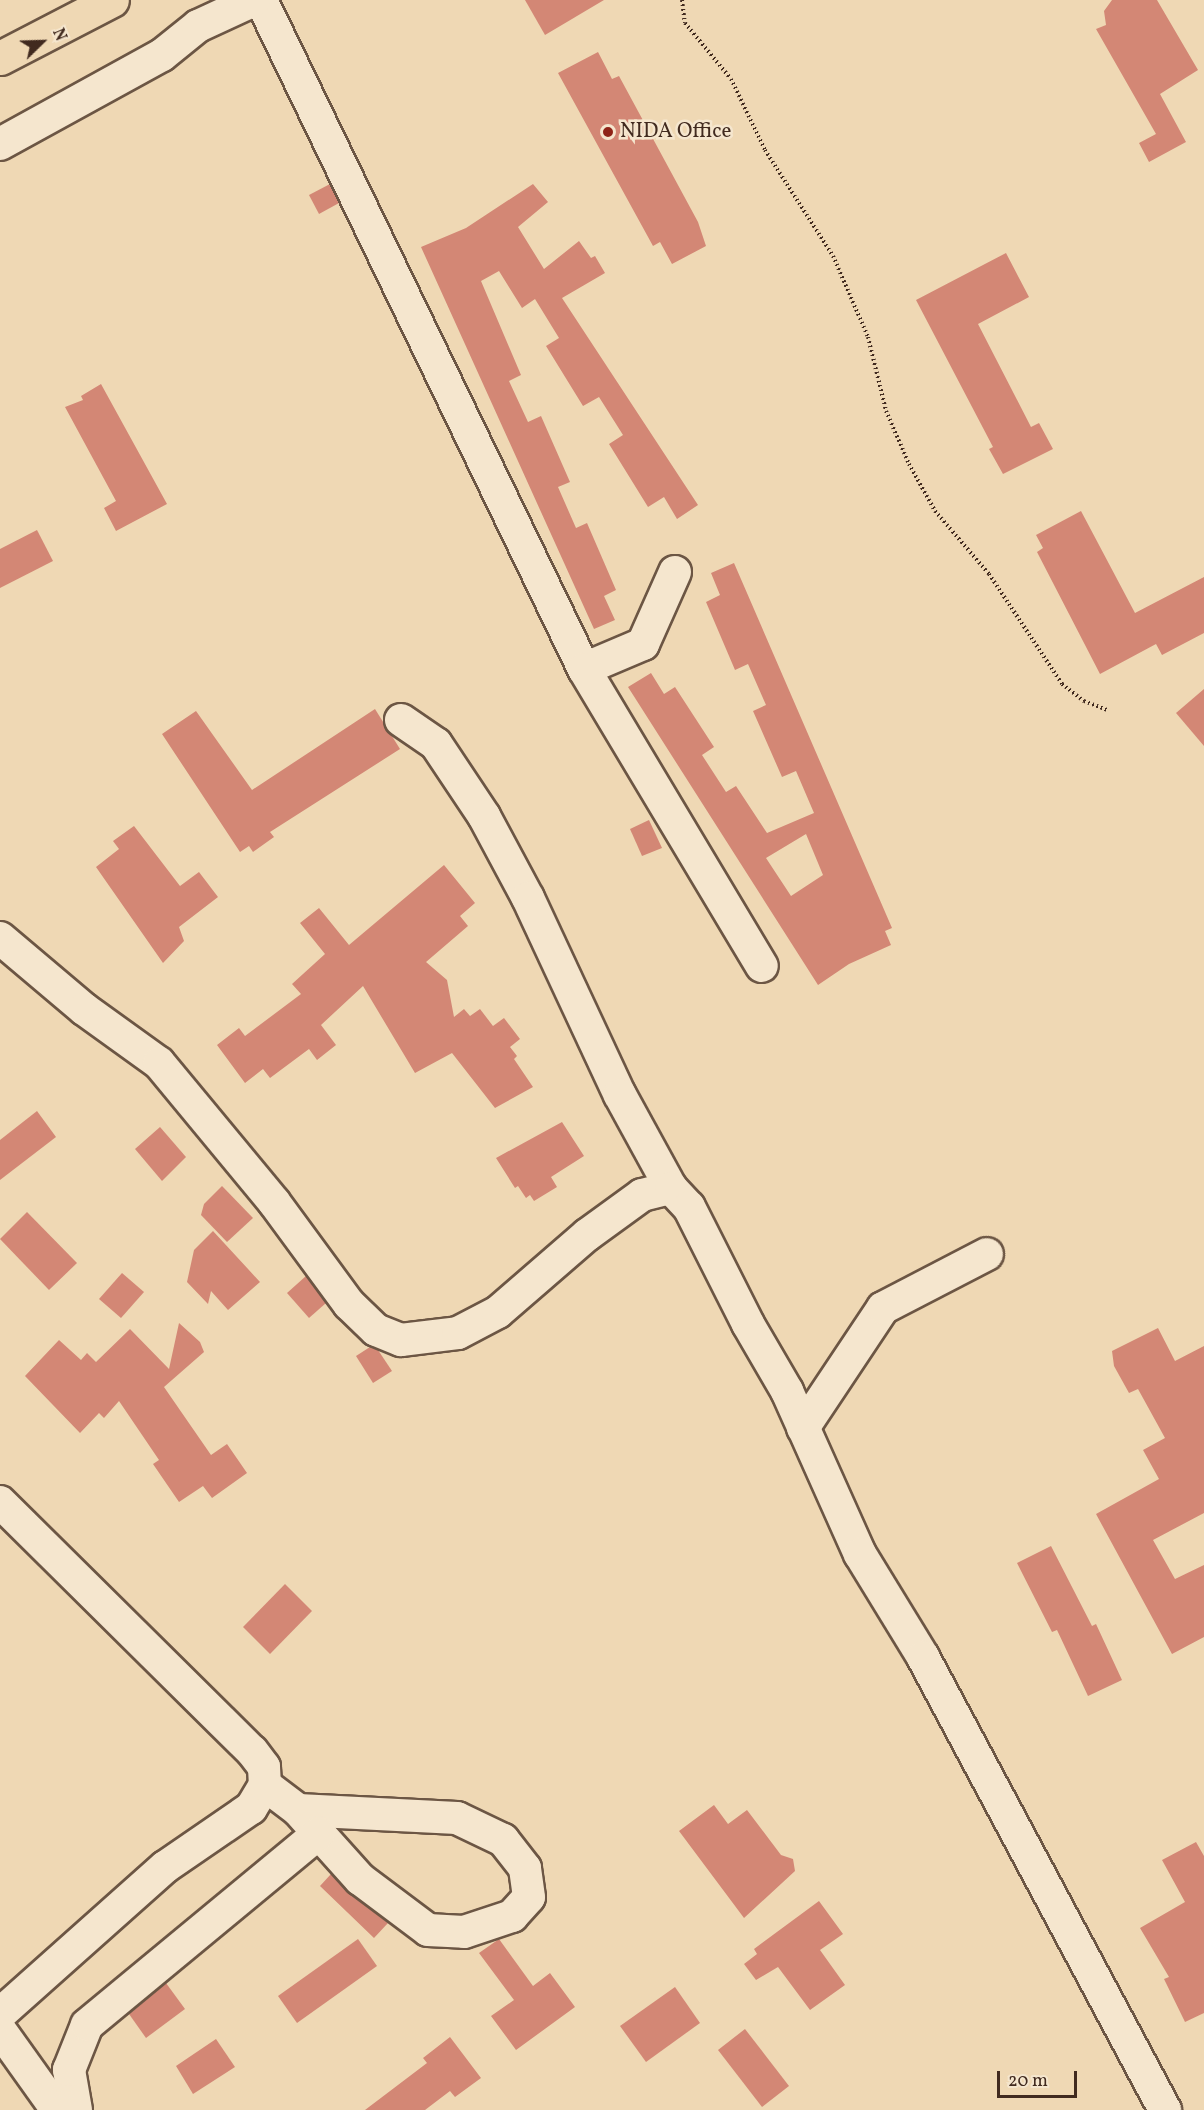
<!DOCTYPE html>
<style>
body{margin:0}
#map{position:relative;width:1204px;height:2110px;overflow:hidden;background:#efd8b4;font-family:Vollkorn,serif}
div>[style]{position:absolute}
.building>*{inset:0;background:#d38775}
.path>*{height:4px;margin-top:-2px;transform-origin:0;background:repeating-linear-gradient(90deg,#412a1f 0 1.5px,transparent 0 4.5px)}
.roads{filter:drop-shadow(2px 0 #6c5644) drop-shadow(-2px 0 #6c5644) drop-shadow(0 2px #6c5644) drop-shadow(0 -2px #6c5644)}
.minor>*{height:32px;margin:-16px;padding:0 16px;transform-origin:16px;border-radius:16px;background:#f5e6ce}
.highway>*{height:33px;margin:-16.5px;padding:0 16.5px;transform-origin:16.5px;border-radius:16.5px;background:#efd8b4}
.dots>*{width:16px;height:16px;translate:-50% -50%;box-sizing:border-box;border:3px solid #f5e6ce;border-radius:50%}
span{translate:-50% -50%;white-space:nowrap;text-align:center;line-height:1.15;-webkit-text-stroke:5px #f5e6ce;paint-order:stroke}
.poi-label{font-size:21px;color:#412a1f}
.left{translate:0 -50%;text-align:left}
.north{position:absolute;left:12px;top:12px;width:60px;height:60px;-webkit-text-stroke:4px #f5e6ce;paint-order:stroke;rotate:67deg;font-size:16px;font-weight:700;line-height:24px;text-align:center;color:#412a1f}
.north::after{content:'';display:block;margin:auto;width:21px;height:27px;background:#412a1f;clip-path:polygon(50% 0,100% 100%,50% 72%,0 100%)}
.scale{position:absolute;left:997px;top:2071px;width:80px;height:27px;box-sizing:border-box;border:3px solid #412a1f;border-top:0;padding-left:8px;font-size:18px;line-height:21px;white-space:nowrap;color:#412a1f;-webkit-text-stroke:4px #f5e6ce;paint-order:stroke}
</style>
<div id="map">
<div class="building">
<div style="clip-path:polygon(525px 0,604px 0,545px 35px)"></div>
<div style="clip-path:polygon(1112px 0,1157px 0,1198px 70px,1160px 94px,1186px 142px,1149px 162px,1139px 143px,1156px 134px,1096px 29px,1106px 25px,1104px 11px)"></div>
<div style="clip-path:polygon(598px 52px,612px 79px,619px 76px,698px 222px,706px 246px,672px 264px,660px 242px,653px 246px,558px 73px)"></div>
<div style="clip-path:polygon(330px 184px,339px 203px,319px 214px,309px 195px)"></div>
<div style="clip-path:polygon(533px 184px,548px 202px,518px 227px,544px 269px,579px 241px,591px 258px,595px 256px,605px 273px,562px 298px,698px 505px,677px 519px,664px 497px,648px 507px,609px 444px,623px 435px,599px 397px,583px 406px,546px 346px,559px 338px,535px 299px,522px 308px,499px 271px,481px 281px,521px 375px,509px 381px,528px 422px,541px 416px,570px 482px,558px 487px,576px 528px,587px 523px,616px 590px,604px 596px,615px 620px,594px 629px,421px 247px,466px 228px)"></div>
<div style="clip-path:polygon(1006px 253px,1029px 297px,978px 324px,1031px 427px,1039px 423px,1053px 449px,1003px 474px,989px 449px,993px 447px,916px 300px)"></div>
<div style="clip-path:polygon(101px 384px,167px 504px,116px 531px,104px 508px,116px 501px,65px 407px,83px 400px,81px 396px)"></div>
<div style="clip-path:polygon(1081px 511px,1135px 613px,1204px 577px,1204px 633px,1162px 655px,1156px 644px,1100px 674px,1037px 552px,1043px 548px,1036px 535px)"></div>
<div style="clip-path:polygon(37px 530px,53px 561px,0 588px,0 549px)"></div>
<div style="clip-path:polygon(evenodd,734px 563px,892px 928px,885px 931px,891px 945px,849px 964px,818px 985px,628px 687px,651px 673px,664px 694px,675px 687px,714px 747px,702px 755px,726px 792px,736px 786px,767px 833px,814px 813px,796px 771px,782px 777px,753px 711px,766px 705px,748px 664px,735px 670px,706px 602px,720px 595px,711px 573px,734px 563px,806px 834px,823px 875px,791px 896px,766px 858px,806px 834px)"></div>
<div style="clip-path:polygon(1204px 689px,1204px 746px,1176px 713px)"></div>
<div style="clip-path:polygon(375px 709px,400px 749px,270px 832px,274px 837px,253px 852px,249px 846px,240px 852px,162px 734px,196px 711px,252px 790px)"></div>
<div style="clip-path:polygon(649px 820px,662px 848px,642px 856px,630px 829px)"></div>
<div style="clip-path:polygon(134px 826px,180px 886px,199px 872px,218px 897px,179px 927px,184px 941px,163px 963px,96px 867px,119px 849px,113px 841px)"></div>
<div style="clip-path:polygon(444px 865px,475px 903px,460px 916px,468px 926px,426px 962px,447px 980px,454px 1017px,464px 1009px,470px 1016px,480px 1009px,493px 1026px,504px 1018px,520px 1039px,510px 1047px,517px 1056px,514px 1059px,533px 1087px,495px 1108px,452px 1053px,415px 1073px,363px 986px,321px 1025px,336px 1045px,317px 1060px,309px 1049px,270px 1078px,263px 1069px,245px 1083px,217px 1045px,239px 1028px,245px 1036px,301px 994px,292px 984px,325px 954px,300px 923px,319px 908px,349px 945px)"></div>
<div style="clip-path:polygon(37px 1111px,56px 1137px,0 1180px,0 1140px)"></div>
<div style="clip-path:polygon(562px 1122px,584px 1156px,551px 1177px,557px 1187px,534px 1201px,530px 1195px,526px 1198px,518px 1186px,515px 1188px,496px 1158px)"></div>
<div style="clip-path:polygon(160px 1127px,186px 1157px,162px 1181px,135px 1149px)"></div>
<div style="clip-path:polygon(222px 1186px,253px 1218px,227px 1242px,201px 1215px,204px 1204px)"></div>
<div style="clip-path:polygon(27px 1212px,77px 1263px,49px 1290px,0 1239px)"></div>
<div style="clip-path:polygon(213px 1231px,260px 1282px,228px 1310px,211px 1291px,208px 1304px,187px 1282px,194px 1250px)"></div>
<div style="clip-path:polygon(122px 1273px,144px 1292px,121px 1318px,99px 1299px)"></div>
<div style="clip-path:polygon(306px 1276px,326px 1303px,309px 1318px,287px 1293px)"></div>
<div style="clip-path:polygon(179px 1323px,200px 1342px,204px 1352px,164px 1387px,211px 1455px,227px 1444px,247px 1473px,212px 1498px,203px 1486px,179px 1502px,153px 1464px,159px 1460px,119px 1401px,104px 1418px,99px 1413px,80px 1433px,25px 1376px,59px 1340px,81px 1360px,87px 1353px,96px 1362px,130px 1329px,169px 1369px)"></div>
<div style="clip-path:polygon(1158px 1328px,1175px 1361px,1204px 1346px,1204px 1513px,1153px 1540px,1175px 1579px,1204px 1565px,1204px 1637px,1172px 1654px,1096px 1514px,1159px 1479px,1143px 1450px,1165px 1438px,1138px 1389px,1129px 1393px,1114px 1366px,1112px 1351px)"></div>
<div style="clip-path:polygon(370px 1347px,378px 1350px,392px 1371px,373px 1383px,356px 1356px)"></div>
<div style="clip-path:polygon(1051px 1546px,1092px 1626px,1096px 1624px,1122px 1680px,1088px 1696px,1057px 1630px,1052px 1632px,1017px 1563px)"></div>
<div style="clip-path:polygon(285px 1584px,312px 1611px,270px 1654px,243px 1627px)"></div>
<div style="clip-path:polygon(714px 1805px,728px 1824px,747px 1810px,781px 1855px,793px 1859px,795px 1871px,744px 1918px,679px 1831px)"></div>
<div style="clip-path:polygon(1196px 1842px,1204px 1856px,1204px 2013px,1185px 2022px,1164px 1979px,1169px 1977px,1140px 1928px,1185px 1902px,1162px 1860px)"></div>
<div style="clip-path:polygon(331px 1874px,349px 1893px,388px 1923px,374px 1938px,320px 1886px)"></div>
<div style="clip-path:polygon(819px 1901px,843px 1934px,820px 1950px,845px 1985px,810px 2010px,778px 1967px,756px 1980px,744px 1964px,757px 1954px,754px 1949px)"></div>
<div style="clip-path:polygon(358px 1939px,377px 1966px,297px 2023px,278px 1996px)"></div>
<div style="clip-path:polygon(499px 1939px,533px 1986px,550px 1973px,575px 2007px,516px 2050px,491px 2016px,514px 2000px,479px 1953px)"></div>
<div style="clip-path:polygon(166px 1983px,185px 2009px,146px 2038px,129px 2014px)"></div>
<div style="clip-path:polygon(675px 1987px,700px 2023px,646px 2062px,620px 2026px)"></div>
<div style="clip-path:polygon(745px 2029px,789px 2086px,762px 2107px,718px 2050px)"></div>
<div style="clip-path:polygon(450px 2037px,481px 2078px,455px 2097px,450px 2091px,425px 2110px,365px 2110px,427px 2063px,423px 2058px)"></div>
<div style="clip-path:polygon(216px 2039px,235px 2067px,193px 2094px,176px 2066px)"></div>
</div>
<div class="path">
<div style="left:682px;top:0;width:23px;rotate:83deg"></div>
<div style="left:685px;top:23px;width:72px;rotate:50.6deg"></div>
<div style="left:731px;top:79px;width:79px;rotate:64.4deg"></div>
<div style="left:765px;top:150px;width:126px;rotate:57.3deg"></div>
<div style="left:833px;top:256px;width:88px;rotate:66.6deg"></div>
<div style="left:868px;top:337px;width:76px;rotate:76.3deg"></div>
<div style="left:886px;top:411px;width:58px;rotate:66.5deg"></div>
<div style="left:909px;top:464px;width:54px;rotate:61deg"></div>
<div style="left:935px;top:511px;width:83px;rotate:49.4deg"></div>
<div style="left:989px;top:574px;width:132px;rotate:56.4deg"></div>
<div style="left:1062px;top:684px;width:28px;rotate:38deg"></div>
<div style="left:1084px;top:701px;width:26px;rotate:21deg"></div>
</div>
<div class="roads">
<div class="minor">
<div style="left:261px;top:0;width:743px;rotate:64.23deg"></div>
<div style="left:0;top:144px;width:185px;rotate:-28.8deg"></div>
<div style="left:162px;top:55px;width:46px;rotate:-38.9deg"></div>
<div style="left:198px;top:26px;width:62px;rotate:-24.9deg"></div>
<div style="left:675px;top:572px;width:79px;rotate:114deg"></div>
<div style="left:643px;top:644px;width:64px;rotate:157deg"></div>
<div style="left:584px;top:669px;width:346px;rotate:59.1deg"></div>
<div style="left:401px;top:720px;width:42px;rotate:34.4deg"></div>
<div style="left:436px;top:744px;width:87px;rotate:56.3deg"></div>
<div style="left:484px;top:816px;width:93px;rotate:61.8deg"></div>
<div style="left:528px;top:898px;width:217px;rotate:65deg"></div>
<div style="left:620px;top:1095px;width:106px;rotate:61.3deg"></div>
<div style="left:0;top:938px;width:110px;rotate:40.2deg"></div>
<div style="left:84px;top:1009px;width:92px;rotate:35.8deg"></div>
<div style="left:159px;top:1063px;width:180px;rotate:50.4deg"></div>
<div style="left:274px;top:1202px;width:127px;rotate:53.7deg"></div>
<div style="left:349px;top:1304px;width:37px;rotate:44deg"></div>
<div style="left:376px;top:1330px;width:27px;rotate:22deg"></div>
<div style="left:401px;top:1340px;width:57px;rotate:-7deg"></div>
<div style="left:458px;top:1333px;width:45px;rotate:-27.7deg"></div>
<div style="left:498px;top:1312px;width:118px;rotate:-40.9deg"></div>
<div style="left:587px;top:1235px;width:68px;rotate:-36deg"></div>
<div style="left:642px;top:1195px;width:30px;rotate:-14deg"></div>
<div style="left:671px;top:1188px;width:26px;rotate:47deg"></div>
<div style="left:689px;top:1207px;width:131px;rotate:63.2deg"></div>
<div style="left:748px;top:1324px;width:78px;rotate:59.8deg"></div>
<div style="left:787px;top:1391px;width:179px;rotate:65.9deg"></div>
<div style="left:860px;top:1554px;width:121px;rotate:58.5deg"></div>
<div style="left:923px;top:1657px;width:514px;rotate:61.89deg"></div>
<div style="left:803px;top:1428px;width:144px;rotate:-56.3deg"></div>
<div style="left:883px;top:1308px;width:117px;rotate:-27.4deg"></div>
<div style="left:0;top:1502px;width:354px;rotate:44.7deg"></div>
<div style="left:252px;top:1751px;width:20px;rotate:53deg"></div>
<div style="left:264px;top:1767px;width:18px;rotate:87deg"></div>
<div style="left:265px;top:1785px;width:27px;rotate:121deg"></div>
<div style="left:251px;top:1808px;width:104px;rotate:145.5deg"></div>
<div style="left:165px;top:1867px;width:221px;rotate:138.3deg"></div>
<div style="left:265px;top:1785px;width:41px;rotate:37.1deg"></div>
<div style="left:298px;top:1810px;width:93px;rotate:48.1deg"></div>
<div style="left:360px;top:1879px;width:85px;rotate:36.9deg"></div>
<div style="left:428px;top:1930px;width:36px;rotate:3deg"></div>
<div style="left:464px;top:1932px;width:51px;rotate:-18.4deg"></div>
<div style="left:512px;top:1916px;width:25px;rotate:-48deg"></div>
<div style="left:529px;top:1897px;width:29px;rotate:-98deg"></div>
<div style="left:525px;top:1868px;width:36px;rotate:-128deg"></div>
<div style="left:503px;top:1840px;width:51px;rotate:-154.4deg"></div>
<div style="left:457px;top:1818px;width:159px;rotate:-177.1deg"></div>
<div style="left:0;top:2030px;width:98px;rotate:54.5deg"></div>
<div style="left:76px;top:2110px;width:41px;rotate:-99.9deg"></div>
<div style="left:69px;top:2070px;width:48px;rotate:-68.2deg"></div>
<div style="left:87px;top:2025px;width:301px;rotate:-39.6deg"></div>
</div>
<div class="highway">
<div style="left:0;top:58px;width:126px;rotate:-27.4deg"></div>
</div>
</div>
<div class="dots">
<div style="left:608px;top:132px;background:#8f2418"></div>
</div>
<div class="poi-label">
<span class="left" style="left:620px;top:132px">NIDA Office</span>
</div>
<div class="north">N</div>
<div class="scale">20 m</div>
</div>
